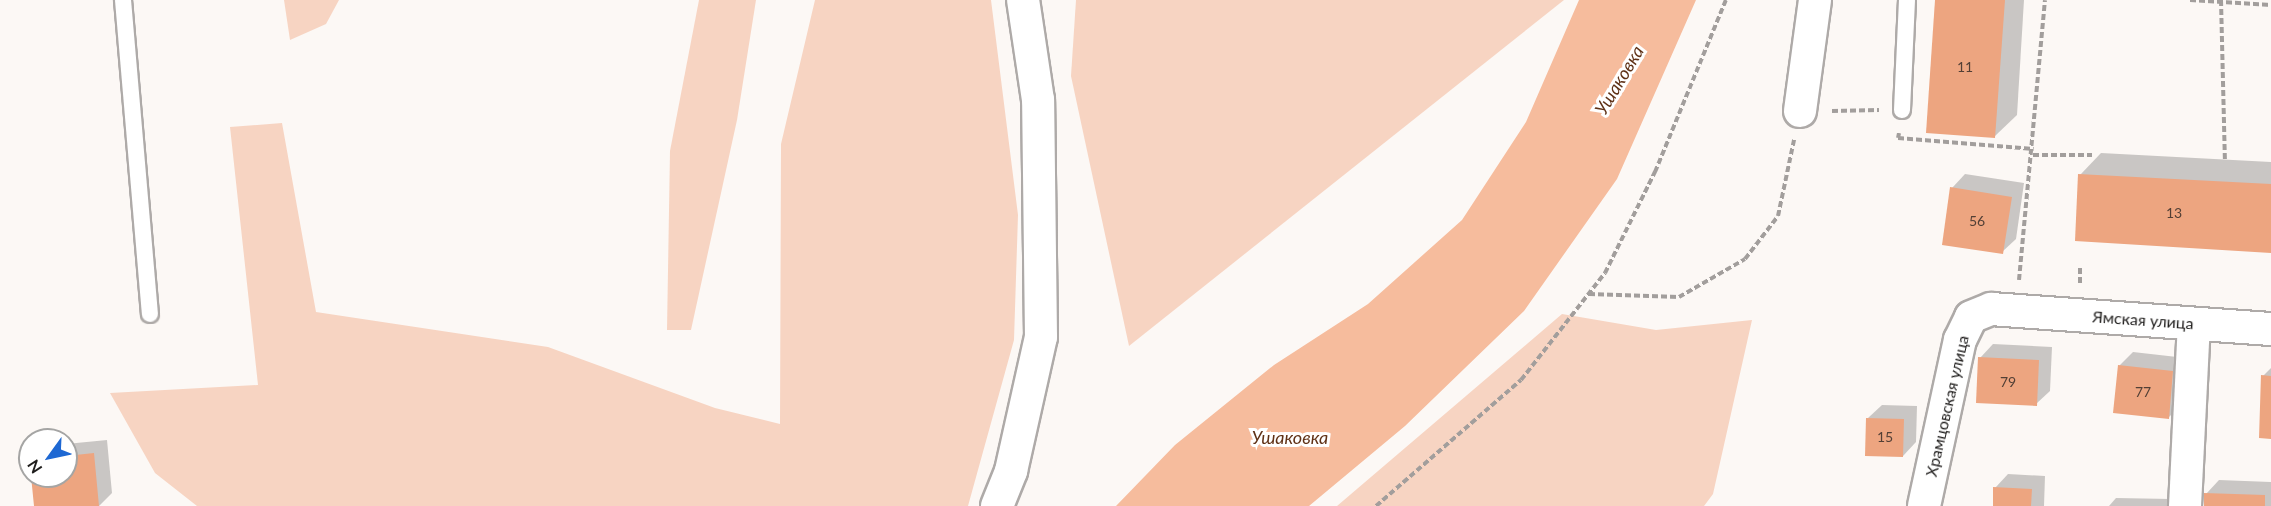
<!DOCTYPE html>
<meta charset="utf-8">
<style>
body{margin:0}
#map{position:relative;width:2271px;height:506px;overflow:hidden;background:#fcf8f5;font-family:Lato,sans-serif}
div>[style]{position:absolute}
.green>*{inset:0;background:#f7d4c2}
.water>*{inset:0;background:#f6bc9d}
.shadow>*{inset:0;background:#0003}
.building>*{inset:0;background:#eda580}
.path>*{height:4px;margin-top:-2px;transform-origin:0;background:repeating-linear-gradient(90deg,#a29e9c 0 6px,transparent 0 9px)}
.roads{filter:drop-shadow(2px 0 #aeaaa8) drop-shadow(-2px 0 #aeaaa8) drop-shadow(0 2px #aeaaa8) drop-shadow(0 -2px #aeaaa8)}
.lane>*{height:16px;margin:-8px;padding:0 8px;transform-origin:8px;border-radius:8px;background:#fff}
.street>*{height:32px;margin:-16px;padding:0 16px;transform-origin:16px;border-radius:16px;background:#fff}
span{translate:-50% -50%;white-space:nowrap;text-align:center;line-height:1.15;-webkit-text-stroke:6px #fff;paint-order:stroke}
.number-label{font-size:14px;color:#523f35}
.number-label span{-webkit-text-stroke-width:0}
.street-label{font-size:16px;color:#1f1d1c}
.water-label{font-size:18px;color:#5f3116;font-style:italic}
.north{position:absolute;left:18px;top:428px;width:60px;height:60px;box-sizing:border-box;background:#fff;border:2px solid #a5a5a4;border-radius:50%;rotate:237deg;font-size:16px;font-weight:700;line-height:24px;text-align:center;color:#1f1d1c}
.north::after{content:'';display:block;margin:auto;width:21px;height:27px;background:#1e68d3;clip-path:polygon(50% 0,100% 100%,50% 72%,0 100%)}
</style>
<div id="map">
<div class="green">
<div style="clip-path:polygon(284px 0,339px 0,326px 24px,290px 40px)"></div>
<div style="clip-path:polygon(699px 0,756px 0,737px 120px,691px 330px,667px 330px,670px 151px)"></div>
<div style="clip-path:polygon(815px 0,991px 0,1018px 215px,1014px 340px,968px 506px,197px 506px,155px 473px,110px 393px,258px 385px,230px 127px,282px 123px,316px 312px,548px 347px,715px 408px,780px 424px,781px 144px)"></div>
<div style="clip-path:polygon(1076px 0,1564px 0,1129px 346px,1071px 76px)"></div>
<div style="clip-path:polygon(1562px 314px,1656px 330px,1752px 320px,1713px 494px,1704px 506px,1337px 506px)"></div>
</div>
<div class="water">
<div style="clip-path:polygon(1579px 0,1696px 0,1617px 179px,1524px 311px,1405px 426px,1309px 506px,1116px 506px,1175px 445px,1274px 365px,1368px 304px,1462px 220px,1526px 122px)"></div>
</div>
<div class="shadow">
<div style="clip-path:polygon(1936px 0,2024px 0,2017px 115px,1995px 136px)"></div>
<div style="clip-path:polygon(2101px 153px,2271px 162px,2271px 251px,2080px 175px)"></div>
<div style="clip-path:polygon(1965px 174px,2024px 183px,2016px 239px,2002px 252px,1952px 188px)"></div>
<div style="clip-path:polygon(1993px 344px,2052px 347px,2050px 391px,2036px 404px,1980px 358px)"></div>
<div style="clip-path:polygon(2133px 352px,2186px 358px,2182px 404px,2168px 418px,2119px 366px)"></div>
<div style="clip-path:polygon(2271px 368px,2271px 437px,2263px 376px)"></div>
<div style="clip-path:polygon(1882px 405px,1917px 406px,1916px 442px,1903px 456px,1868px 418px)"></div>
<div style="clip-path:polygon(107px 440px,112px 493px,99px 506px,35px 506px,33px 476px,66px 476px,66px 444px)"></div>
<div style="clip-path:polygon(2008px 474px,2045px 476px,2044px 506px,1994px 506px,1995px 488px)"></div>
<div style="clip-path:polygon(2219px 480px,2271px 482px,2271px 506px,2205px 506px,2206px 494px)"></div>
<div style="clip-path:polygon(2116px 498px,2172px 499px,2172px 506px,2109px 506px)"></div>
</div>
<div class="building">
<div style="clip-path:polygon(1935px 0,2005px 0,1995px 138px,1926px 133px)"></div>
<div style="clip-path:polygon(2078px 174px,2271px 184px,2271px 253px,2075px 241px)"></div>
<div style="clip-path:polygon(1950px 187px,2012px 197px,2003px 254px,1942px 245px)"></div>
<div style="clip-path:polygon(1978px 357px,2039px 360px,2037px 406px,1976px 403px)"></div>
<div style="clip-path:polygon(2118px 365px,2173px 371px,2169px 419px,2113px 413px)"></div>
<div style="clip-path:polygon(2261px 375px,2271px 376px,2271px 439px,2259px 438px)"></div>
<div style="clip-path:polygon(1866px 418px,1904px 419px,1903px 457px,1865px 456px)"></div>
<div style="clip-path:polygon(94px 453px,99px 506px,34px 506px,31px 476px,66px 476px,66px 456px)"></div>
<div style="clip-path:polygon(1993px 487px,2032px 489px,2031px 506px,1993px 506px)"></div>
<div style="clip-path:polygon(2204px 493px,2265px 495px,2265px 506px,2204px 506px)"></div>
</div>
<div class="path">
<div style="left:2190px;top:0;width:81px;rotate:3.5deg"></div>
<div style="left:2221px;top:0;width:161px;rotate:88.6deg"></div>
<div style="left:1832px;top:111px;width:47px;rotate:-1.2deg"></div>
<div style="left:1899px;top:133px;width:5px;rotate:101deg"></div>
<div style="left:1898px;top:138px;width:136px;rotate:4.6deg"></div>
<div style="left:2033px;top:155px;width:59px"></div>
<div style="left:2019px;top:280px;width:281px;rotate:-84.7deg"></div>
<div style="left:2080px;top:283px;width:17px;rotate:-90deg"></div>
<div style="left:1589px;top:294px;width:90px;rotate:1.9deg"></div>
<div style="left:1679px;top:297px;width:76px;rotate:-29.9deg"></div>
<div style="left:1745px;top:259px;width:54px;rotate:-52.5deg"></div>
<div style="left:1778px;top:216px;width:78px;rotate:-78.1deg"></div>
<div style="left:1376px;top:506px;width:192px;rotate:-41deg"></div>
<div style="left:1521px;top:380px;width:136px;rotate:-51.9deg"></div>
<div style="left:1605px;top:273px;width:113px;rotate:-63.7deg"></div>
<div style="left:1655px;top:172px;width:186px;rotate:-67.6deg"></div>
</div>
<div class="roads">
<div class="lane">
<div style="left:123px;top:0;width:315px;rotate:85.1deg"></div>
<div style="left:1902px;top:110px;width:110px;rotate:-87.4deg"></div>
</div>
<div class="street">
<div style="left:1800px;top:111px;width:112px;rotate:-82.3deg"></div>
<div style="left:997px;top:506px;width:38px;rotate:-68deg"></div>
<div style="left:1011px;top:471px;width:137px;rotate:-77.4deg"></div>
<div style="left:1041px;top:337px;width:237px;rotate:-90.7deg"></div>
<div style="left:1038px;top:100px;width:101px;rotate:-98.5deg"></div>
<div style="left:1924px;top:506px;width:170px;rotate:-77.8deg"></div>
<div style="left:1960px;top:340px;width:25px;rotate:-64deg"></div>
<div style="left:1971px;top:317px;width:22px;rotate:-22deg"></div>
<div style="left:1991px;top:309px;width:281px;rotate:4.1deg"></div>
<div style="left:2185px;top:506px;width:182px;rotate:-87.2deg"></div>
</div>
</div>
<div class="number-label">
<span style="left:1965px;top:67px">11</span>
<span style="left:2174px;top:213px">13</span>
<span style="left:1977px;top:221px">56</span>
<span style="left:2008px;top:382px">79</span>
<span style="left:2143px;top:392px">77</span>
<span style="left:1885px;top:437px">15</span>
</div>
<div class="street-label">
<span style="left:2143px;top:320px;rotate:4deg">Ямская улица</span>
<span style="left:1947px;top:406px;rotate:-77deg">Храмцовская улица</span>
</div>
<div class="water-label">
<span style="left:1619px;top:80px;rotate:-59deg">Ушаковка</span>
<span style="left:1290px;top:437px">Ушаковка</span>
</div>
<div class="north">N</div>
</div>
